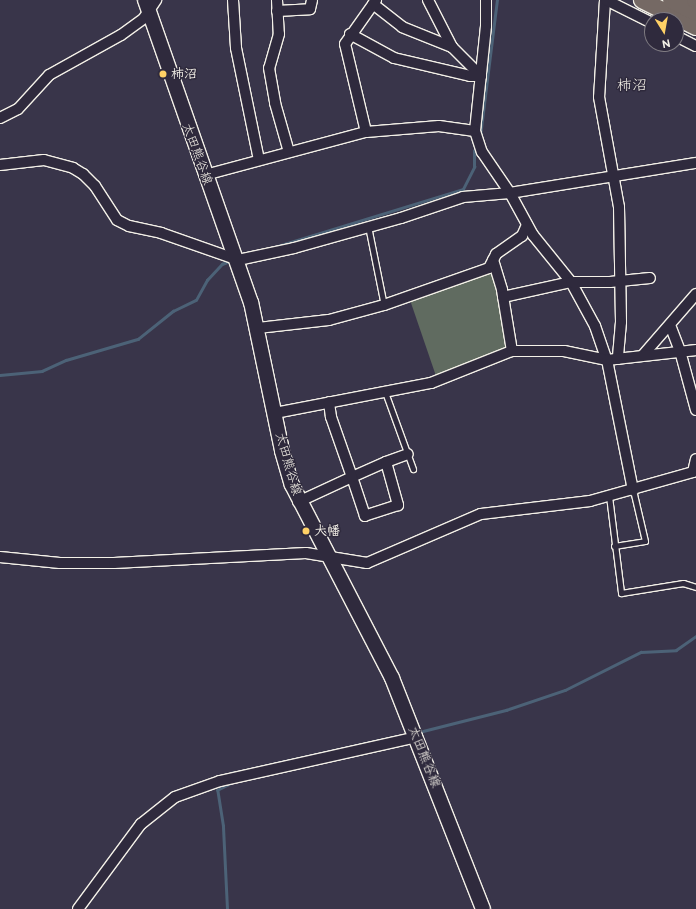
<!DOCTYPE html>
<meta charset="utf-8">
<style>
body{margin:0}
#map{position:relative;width:696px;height:909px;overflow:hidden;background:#39354a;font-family:"Balsamiq Sans","Klee One",sans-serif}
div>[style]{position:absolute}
.green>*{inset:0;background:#606b60}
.stream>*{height:2.5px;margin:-1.25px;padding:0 1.25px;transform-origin:1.25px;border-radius:1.25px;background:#4c6277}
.roads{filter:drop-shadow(1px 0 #f4f1e8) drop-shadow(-1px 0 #f4f1e8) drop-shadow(0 1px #f4f1e8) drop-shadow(0 -1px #f4f1e8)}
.service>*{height:5px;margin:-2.5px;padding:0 2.5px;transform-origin:2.5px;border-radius:2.5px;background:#2f2a3d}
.minor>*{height:10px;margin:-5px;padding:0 5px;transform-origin:5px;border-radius:5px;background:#2f2a3d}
.secondary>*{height:14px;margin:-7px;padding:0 7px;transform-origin:7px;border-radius:7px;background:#2f2a3d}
.trunk>*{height:16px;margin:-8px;padding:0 8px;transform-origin:8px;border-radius:8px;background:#756964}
.dots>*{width:11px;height:11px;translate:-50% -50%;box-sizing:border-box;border:2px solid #2f2a3d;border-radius:50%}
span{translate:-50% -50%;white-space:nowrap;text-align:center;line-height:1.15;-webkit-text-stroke:3px #2f2a3d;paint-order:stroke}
.poi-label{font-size:13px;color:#f4f1e8;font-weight:700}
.left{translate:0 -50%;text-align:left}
.street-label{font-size:13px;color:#f4f1e8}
.quarter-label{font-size:15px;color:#f4f1e8}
.north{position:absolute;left:644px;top:12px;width:40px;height:40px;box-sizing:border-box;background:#2f2a3d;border:1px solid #7e7a81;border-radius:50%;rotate:169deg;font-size:11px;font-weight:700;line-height:16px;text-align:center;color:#f4f1e8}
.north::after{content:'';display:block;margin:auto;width:14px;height:18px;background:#ffd166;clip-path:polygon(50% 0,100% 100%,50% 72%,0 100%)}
</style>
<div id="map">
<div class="green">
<div style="clip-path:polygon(493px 270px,508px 346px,436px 376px,410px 300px)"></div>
</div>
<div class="stream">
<div style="left:480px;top:136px;width:137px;rotate:-82.9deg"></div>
<div style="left:268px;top:249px;width:204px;rotate:-17.1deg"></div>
<div style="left:463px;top:189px;width:25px;rotate:-63deg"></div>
<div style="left:474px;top:167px;width:16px;rotate:-90deg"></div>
<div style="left:0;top:375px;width:42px;rotate:-5.4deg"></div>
<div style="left:42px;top:371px;width:26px;rotate:-25deg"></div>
<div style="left:66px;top:360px;width:75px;rotate:-16.3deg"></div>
<div style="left:138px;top:339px;width:45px;rotate:-38.7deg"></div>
<div style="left:173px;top:311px;width:25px;rotate:-26deg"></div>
<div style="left:196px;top:300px;width:23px;rotate:-61deg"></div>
<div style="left:207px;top:280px;width:22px;rotate:-47deg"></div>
<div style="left:222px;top:264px;width:9px;rotate:-21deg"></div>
<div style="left:423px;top:731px;width:86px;rotate:-14.2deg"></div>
<div style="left:506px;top:710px;width:62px;rotate:-18.7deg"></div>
<div style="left:565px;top:690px;width:85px;rotate:-26.6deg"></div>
<div style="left:641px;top:652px;width:35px;rotate:-3deg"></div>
<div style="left:676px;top:650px;width:24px;rotate:-35deg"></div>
<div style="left:232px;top:775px;width:2px;rotate:-90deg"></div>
<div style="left:232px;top:773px;width:169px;rotate:-12.6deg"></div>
<div style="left:227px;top:909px;width:83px;rotate:-92.8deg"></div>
<div style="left:223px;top:826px;width:36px;rotate:-99deg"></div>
<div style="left:217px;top:790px;width:18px;rotate:-27deg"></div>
</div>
<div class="roads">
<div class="service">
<div style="left:368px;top:226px;width:81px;rotate:78.6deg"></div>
<div style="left:385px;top:392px;width:82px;rotate:70deg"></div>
<div style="left:609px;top:496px;width:98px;rotate:82.9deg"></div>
<div style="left:621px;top:593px;width:63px;rotate:-9.2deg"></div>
<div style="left:683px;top:583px;width:14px;rotate:17deg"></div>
<div style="left:614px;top:546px;width:31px;rotate:-9deg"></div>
<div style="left:645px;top:541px;width:52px;rotate:-103.2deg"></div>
</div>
<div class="minor">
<div style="left:233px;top:0;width:48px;rotate:86.4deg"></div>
<div style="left:236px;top:48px;width:114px;rotate:78.4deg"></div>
<div style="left:277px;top:0;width:34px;rotate:87deg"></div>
<div style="left:279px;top:34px;width:35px;rotate:106deg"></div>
<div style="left:269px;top:68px;width:36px;rotate:80deg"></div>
<div style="left:275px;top:103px;width:51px;rotate:74.1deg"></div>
<div style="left:428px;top:0;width:53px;rotate:62.9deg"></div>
<div style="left:452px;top:47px;width:41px;rotate:45deg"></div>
<div style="left:486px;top:0;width:26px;rotate:90deg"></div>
<div style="left:486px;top:26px;width:106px;rotate:96deg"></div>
<div style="left:475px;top:131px;width:22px;rotate:72deg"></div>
<div style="left:482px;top:152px;width:50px;rotate:55.7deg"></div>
<div style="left:510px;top:193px;width:48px;rotate:61.3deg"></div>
<div style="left:533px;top:235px;width:60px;rotate:51deg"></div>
<div style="left:571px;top:282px;width:50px;rotate:61.4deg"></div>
<div style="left:595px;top:326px;width:36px;rotate:71deg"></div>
<div style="left:607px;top:360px;width:133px;rotate:78.7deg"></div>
<div style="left:605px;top:0;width:97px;rotate:93.5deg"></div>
<div style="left:599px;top:97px;width:112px;rotate:79.7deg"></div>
<div style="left:619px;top:207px;width:115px;rotate:89deg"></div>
<div style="left:621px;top:322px;width:37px;rotate:95deg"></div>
<div style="left:606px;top:0;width:51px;rotate:26.6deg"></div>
<div style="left:373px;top:4px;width:37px;rotate:38deg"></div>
<div style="left:402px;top:27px;width:54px;rotate:21.8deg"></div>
<div style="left:277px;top:11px;width:33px;rotate:-3deg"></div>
<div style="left:310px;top:9px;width:9px;rotate:-77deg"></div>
<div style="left:350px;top:34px;width:50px;rotate:28.6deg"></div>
<div style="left:394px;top:58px;width:78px;rotate:13.3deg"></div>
<div style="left:470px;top:76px;width:11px"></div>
<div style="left:676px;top:36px;width:22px;rotate:27deg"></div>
<div style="left:0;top:118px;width:20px;rotate:-27deg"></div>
<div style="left:18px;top:109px;width:46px;rotate:-47.6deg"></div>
<div style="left:49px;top:75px;width:82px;rotate:-29.1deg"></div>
<div style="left:121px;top:35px;width:29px;rotate:-36deg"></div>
<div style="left:144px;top:18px;width:22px;rotate:-56deg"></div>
<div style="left:366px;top:132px;width:90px;rotate:-103.4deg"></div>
<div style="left:345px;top:44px;width:54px;rotate:-54.8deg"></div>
<div style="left:0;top:165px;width:44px;rotate:-6.5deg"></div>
<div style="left:44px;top:160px;width:30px;rotate:15deg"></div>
<div style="left:73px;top:168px;width:12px;rotate:31deg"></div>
<div style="left:83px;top:174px;width:17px;rotate:45deg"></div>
<div style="left:95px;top:186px;width:40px;rotate:57.1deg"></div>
<div style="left:117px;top:220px;width:13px;rotate:27deg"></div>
<div style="left:129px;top:226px;width:33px;rotate:12deg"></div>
<div style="left:161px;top:233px;width:82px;rotate:19.3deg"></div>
<div style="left:238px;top:260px;width:57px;rotate:-12.1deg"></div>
<div style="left:294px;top:248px;width:111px;rotate:-15.7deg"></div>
<div style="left:401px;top:218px;width:65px;rotate:-18.7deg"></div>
<div style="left:463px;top:197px;width:47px;rotate:-4.9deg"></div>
<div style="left:510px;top:193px;width:188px;rotate:-9.2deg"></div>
<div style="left:205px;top:175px;width:167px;rotate:-15deg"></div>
<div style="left:366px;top:132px;width:73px;rotate:-4.7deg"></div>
<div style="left:439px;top:126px;width:36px;rotate:8deg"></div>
<div style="left:493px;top:260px;width:31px;rotate:73deg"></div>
<div style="left:502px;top:290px;width:62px;rotate:80.7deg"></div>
<div style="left:503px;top:297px;width:70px;rotate:-12.4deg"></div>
<div style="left:571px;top:282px;width:39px"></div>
<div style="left:610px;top:282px;width:40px;rotate:-5.7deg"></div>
<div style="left:670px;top:325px;width:28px;rotate:69deg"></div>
<div style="left:680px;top:351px;width:61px;rotate:74.8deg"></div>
<div style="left:258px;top:328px;width:71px;rotate:-6.4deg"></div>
<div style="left:329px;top:320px;width:57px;rotate:-15.3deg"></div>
<div style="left:384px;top:305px;width:111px;rotate:-19.4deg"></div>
<div style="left:489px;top:268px;width:16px;rotate:-63deg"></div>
<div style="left:496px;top:254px;width:32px;rotate:-35deg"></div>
<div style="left:522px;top:236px;width:12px;rotate:-66deg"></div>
<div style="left:643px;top:355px;width:81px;rotate:-49deg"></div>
<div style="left:275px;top:413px;width:159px;rotate:-10.9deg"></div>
<div style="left:431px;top:383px;width:87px;rotate:-21.6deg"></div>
<div style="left:512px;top:351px;width:52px"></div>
<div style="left:564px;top:351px;width:44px;rotate:11.8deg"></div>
<div style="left:607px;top:360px;width:90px;rotate:-6.4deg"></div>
<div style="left:386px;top:462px;width:23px;rotate:-20deg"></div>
<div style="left:298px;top:502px;width:60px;rotate:-24.8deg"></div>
<div style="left:352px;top:477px;width:37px;rotate:-24deg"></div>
<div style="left:386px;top:462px;width:45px;rotate:74.4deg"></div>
<div style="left:398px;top:505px;width:35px;rotate:162deg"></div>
<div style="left:365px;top:516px;width:41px;rotate:-108.4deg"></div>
<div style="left:352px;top:477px;width:64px;rotate:-109.3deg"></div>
<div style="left:331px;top:417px;width:15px;rotate:-98deg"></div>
<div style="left:0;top:557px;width:60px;rotate:5.7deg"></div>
<div style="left:60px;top:563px;width:54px"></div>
<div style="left:114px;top:563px;width:192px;rotate:-3deg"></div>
<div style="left:306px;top:553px;width:62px;rotate:9.3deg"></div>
<div style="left:367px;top:563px;width:124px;rotate:-23.3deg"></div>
<div style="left:481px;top:514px;width:110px;rotate:-6.8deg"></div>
<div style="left:590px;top:501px;width:107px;rotate:-15.7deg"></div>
<div style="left:693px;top:472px;width:13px;rotate:-77deg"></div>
<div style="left:78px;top:909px;width:106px;rotate:-53.5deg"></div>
<div style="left:141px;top:824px;width:43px;rotate:-38.5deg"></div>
<div style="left:175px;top:797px;width:48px;rotate:-19.6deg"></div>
<div style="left:220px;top:781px;width:202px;rotate:-12.6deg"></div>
</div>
<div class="secondary">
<div style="left:145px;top:0;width:320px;rotate:70.7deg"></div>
<div style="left:251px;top:302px;width:152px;rotate:78.2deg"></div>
<div style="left:282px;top:451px;width:35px;rotate:74deg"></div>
<div style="left:292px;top:485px;width:217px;rotate:62.6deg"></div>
<div style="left:392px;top:678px;width:248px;rotate:68.5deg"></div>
</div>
<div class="trunk">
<div style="left:642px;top:0;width:60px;rotate:26.6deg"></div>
<div style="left:671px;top:0;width:28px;rotate:27deg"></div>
<div style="left:695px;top:0;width:1px"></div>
</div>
</div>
<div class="dots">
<div style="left:163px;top:74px;background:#ffd166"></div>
<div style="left:306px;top:531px;background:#ffd166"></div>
</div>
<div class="poi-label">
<span class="left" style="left:171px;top:74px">柿沼</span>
<span class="left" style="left:314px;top:531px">大幡</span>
</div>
<div class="street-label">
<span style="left:197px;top:154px;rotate:70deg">太田熊谷線</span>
<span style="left:288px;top:464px;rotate:74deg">太田熊谷線</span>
<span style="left:424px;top:757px;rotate:68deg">太田熊谷線</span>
</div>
<div class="quarter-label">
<span style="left:632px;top:86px">柿沼</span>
</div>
<div class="north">N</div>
</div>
